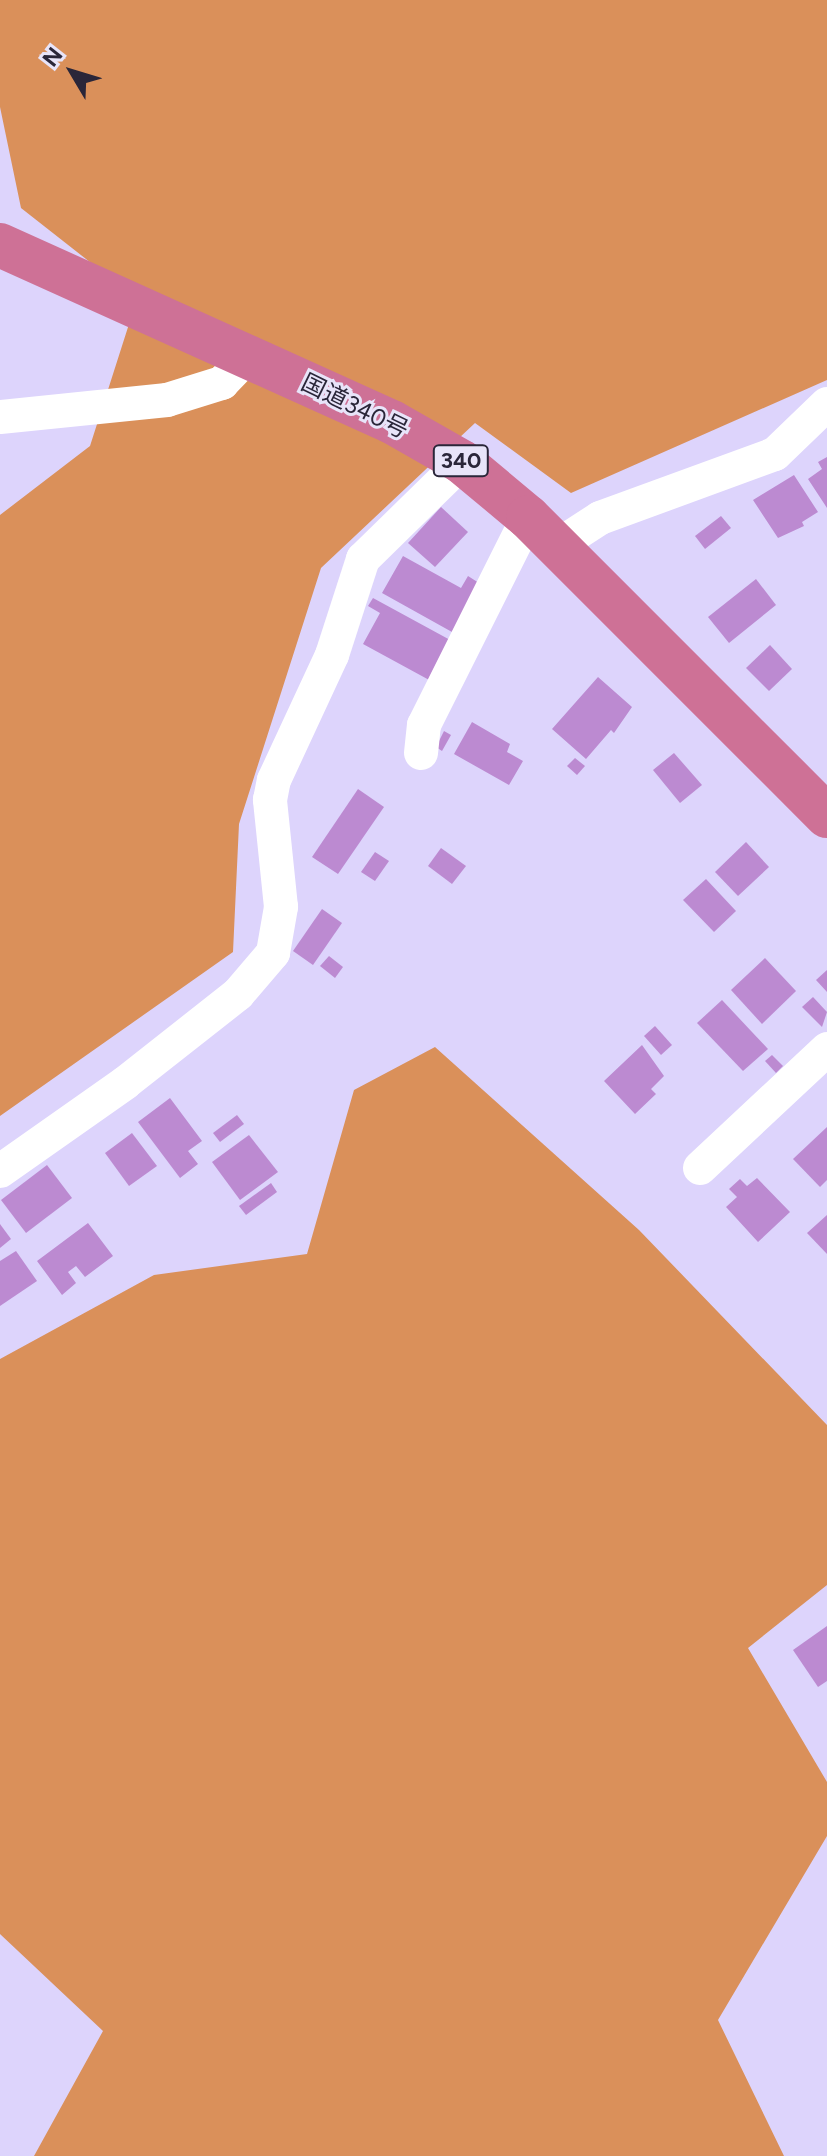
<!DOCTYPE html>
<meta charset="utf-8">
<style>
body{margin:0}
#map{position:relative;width:827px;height:2156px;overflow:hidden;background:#ddd4fc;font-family:Figtree,"Noto Sans JP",sans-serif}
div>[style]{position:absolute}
.forest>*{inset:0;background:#da905a}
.building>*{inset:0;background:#bc8ad1}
.street>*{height:34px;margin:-17px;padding:0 17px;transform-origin:17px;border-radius:17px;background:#fff}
.highway>*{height:44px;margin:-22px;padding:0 22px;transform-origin:22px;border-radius:22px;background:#ce7196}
span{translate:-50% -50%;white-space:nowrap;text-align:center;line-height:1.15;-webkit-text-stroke:6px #e8e4f9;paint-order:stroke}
.shield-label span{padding:2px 6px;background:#e8e4f9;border:2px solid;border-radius:6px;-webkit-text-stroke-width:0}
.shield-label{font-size:22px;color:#2a2639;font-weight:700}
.street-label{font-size:24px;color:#2a2639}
.north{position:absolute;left:32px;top:32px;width:80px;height:80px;-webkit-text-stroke:6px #e8e4f9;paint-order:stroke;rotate:308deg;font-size:22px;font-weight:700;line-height:32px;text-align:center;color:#2a2639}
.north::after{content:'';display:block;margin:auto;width:28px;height:36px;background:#2a2639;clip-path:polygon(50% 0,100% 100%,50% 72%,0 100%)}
</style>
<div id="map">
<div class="forest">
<div style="clip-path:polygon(0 0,827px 0,827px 380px,571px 493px,475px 423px,321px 568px,239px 824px,233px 952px,0 1116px,0 515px,90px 446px,137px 299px,21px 208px,0 107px)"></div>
<div style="clip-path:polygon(435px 1047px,639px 1230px,827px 1425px,827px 1585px,748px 1648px,827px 1782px,827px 1836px,718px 2020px,784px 2156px,34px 2156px,103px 2031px,0 1934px,0 1359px,154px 1275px,307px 1254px,354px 1090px)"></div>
</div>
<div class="building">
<div style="clip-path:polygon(827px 457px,827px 508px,808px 479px,822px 469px,818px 462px)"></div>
<div style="clip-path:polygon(794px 475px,818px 512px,802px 522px,804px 526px,778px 538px,753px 500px)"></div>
<div style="clip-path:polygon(441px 507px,468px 532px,435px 567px,408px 543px)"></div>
<div style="clip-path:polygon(721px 516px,731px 528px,705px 549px,695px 536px)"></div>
<div style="clip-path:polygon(403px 556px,461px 588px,468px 576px,479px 583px,452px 632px,382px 593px)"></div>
<div style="clip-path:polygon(756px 579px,776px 605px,729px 643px,708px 617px)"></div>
<div style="clip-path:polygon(373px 598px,452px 641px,431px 681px,363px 644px,380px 613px,368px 606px)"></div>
<div style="clip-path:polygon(770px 645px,792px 669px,769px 691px,746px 668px)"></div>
<div style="clip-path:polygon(598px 677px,632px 707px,614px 733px,611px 730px,586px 759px,552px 729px)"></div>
<div style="clip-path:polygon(472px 722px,510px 744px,507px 752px,523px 761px,509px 785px,454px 754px)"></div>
<div style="clip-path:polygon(444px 731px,451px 735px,442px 751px,436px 747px)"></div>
<div style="clip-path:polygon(674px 753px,702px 785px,680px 803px,653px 770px)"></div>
<div style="clip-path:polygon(575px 758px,585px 766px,577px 775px,567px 766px)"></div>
<div style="clip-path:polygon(358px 789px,384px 807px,338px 874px,312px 857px)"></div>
<div style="clip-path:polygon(746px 842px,769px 867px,738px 896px,715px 872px)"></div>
<div style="clip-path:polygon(441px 848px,466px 866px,452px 884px,428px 866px)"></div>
<div style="clip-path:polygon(375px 852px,389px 861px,375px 881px,361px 872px)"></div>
<div style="clip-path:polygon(706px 879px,736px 911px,714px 932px,683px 900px)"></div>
<div style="clip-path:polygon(322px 909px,342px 923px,313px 965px,293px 951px)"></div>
<div style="clip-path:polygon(329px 956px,343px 967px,335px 978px,320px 966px)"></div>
<div style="clip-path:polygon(765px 958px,796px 991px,762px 1024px,731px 990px)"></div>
<div style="clip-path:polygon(827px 970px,827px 992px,816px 980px)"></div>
<div style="clip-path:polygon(813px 997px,827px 1012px,822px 1027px,802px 1007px)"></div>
<div style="clip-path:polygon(722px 1000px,768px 1049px,743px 1071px,697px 1023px)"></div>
<div style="clip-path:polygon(655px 1026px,672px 1045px,661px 1055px,644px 1036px)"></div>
<div style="clip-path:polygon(642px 1045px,664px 1076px,651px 1089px,656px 1094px,635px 1114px,604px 1081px)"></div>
<div style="clip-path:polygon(772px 1055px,783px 1066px,776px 1073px,765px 1061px)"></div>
<div style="clip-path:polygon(170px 1098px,202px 1141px,188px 1151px,198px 1164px,180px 1178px,138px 1122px)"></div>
<div style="clip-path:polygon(237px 1115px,244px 1124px,220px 1142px,213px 1133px)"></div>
<div style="clip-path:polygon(827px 1127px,827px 1180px,820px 1187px,793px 1159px)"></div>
<div style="clip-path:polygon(132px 1133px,157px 1166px,129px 1186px,105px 1153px)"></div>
<div style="clip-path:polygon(249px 1135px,278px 1172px,240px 1200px,212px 1162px)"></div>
<div style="clip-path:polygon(47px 1165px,72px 1198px,26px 1233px,1px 1200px)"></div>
<div style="clip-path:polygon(757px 1178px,790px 1212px,758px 1242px,726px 1207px,737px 1197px,729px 1189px,740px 1179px,747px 1186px)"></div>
<div style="clip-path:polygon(271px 1183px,277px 1192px,246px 1215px,239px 1206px)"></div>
<div style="clip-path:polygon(827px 1215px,827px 1254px,807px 1233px)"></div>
<div style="clip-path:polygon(88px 1223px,113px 1256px,85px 1277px,76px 1266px,68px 1272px,76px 1283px,62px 1295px,37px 1261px)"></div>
<div style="clip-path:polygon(0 1224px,11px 1239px,0 1248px)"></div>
<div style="clip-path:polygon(16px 1251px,37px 1281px,0 1306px,0 1261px)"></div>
<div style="clip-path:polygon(827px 1626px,827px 1681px,818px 1687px,793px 1650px)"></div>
</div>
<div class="street">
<div style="left:0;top:417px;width:168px;rotate:-5.8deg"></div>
<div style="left:167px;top:400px;width:58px;rotate:-17.2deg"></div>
<div style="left:222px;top:383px;width:37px;rotate:-46deg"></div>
<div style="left:557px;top:546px;width:51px;rotate:-33.1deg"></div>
<div style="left:600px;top:518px;width:186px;rotate:-20.1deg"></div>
<div style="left:775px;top:454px;width:72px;rotate:-43.9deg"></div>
<div style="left:421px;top:753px;width:28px;rotate:-84deg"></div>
<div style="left:424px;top:725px;width:233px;rotate:-63.4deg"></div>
<div style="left:700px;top:1168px;width:174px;rotate:-43.1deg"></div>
<div style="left:0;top:1171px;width:153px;rotate:-35.1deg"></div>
<div style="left:125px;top:1083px;width:144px;rotate:-38.2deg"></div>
<div style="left:238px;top:994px;width:54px;rotate:-49.5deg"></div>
<div style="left:273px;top:953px;width:47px;rotate:-80.1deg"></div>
<div style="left:281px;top:907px;width:108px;rotate:-95.9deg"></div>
<div style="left:270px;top:800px;width:20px;rotate:-79deg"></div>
<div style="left:274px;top:780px;width:138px;rotate:-65.1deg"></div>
<div style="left:332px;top:655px;width:101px;rotate:-72.1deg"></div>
<div style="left:363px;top:559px;width:139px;rotate:-44.4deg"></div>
</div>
<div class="highway">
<div style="left:0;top:245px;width:430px;rotate:24.3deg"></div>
<div style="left:392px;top:422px;width:81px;rotate:29.7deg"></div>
<div style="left:462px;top:462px;width:86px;rotate:39.8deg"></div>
<div style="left:528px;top:517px;width:423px;rotate:45deg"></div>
</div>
<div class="shield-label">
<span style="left:461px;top:461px">340</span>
</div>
<div class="street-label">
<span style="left:355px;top:406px;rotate:26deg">国道340号</span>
</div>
<div class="north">N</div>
</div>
